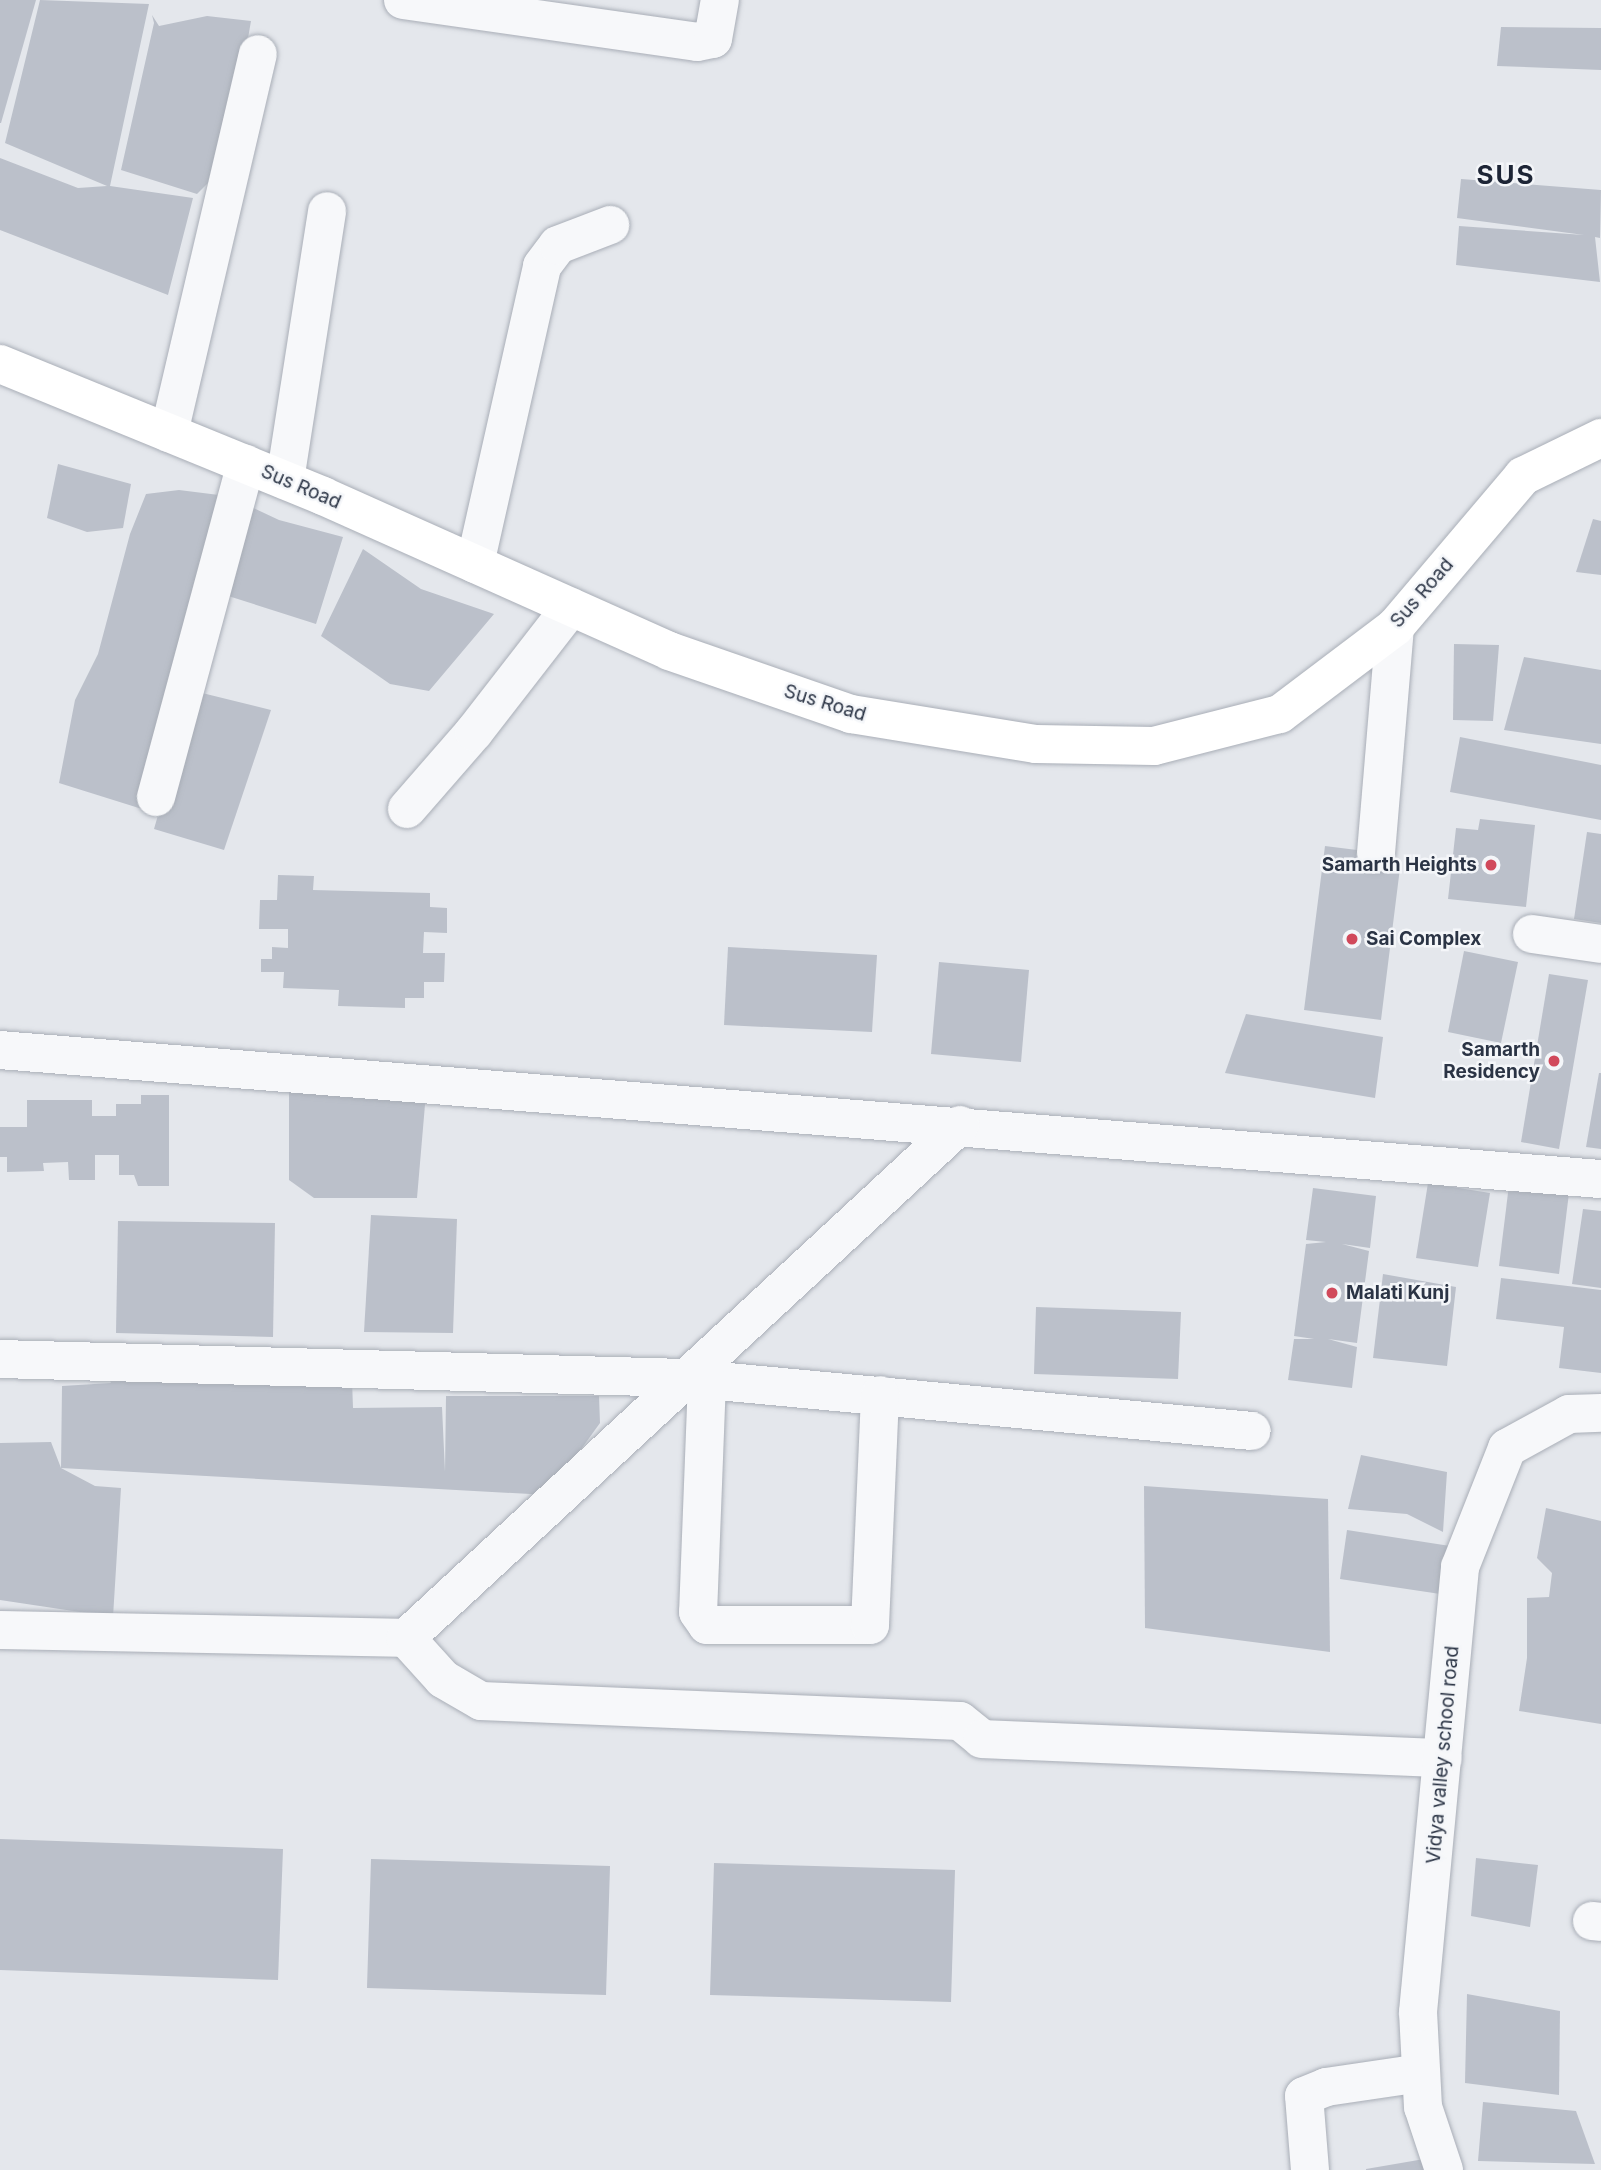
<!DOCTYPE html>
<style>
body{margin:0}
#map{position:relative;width:1601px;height:2170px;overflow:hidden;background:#e4e7ec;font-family:Inter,sans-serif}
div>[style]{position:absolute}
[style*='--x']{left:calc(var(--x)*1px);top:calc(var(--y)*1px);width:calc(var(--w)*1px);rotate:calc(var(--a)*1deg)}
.building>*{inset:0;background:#bbc0ca}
.roads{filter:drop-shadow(0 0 2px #a9aeb7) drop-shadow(0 0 2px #a9aeb7)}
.minor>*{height:38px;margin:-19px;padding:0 19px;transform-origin:19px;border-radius:19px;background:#f7f8fa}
.major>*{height:38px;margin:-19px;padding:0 19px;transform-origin:19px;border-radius:19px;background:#fff}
.dots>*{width:19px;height:19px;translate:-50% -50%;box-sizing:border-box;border:4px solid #f4f6f9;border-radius:50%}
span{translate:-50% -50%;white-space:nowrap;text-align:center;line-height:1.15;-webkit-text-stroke:5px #f4f6f9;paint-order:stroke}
.street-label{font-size:19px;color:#2b3445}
.poi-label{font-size:19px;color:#2b3445;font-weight:700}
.right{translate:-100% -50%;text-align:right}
.left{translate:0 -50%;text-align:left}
.district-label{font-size:26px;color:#1d2536;font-weight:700;letter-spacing:2px}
</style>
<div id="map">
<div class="building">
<div style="clip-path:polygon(0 0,36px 0,1px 123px,0 123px)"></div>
<div style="clip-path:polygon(40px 0,149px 4px,110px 186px,193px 198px,168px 295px,0 230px,0 158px,78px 188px,107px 186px,5px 143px)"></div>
<div style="clip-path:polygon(152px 15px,159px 26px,207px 16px,251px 21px,226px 165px,197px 194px,121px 170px,154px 23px)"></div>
<div style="clip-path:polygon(1501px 27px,1601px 28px,1601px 70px,1497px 66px)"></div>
<div style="clip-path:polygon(1461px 179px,1601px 190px,1600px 238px,1595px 237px,1600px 282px,1456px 265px,1459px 226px,1584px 235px,1457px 218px)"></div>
<div style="clip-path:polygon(58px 464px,131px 484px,123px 528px,87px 532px,47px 518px)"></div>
<div style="clip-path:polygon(179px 490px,227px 496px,142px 809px,59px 783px,75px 700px,98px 654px,130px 534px,146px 494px)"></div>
<div style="clip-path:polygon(245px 504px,279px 520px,343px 537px,316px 624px,222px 594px)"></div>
<div style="clip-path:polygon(1593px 519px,1601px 521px,1601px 575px,1576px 572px)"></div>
<div style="clip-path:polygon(363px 549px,421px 589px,494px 614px,429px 691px,390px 684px,321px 636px)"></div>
<div style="clip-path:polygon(1454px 644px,1499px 645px,1493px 721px,1453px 720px)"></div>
<div style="clip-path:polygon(1524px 657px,1601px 670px,1601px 744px,1504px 730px)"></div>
<div style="clip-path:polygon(194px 691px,271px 710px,224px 850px,154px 829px)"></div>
<div style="clip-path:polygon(1460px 737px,1601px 765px,1601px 820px,1450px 792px)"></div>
<div style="clip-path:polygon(1480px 819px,1535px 825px,1526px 907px,1448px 899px,1456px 828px,1478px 830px)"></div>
<div style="clip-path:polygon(1587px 832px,1601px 834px,1601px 923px,1574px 919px)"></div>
<div style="clip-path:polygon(1325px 846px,1373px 852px,1372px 864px,1400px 868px,1381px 1020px,1304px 1010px)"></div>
<div style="clip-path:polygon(278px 875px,314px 876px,313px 890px,430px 893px,430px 907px,447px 908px,447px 933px,424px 932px,423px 953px,445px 953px,444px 982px,424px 982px,424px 998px,405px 998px,405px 1008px,338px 1006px,339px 990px,283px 988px,284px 972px,261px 972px,261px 959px,272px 959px,272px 947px,288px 948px,288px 929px,259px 929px,260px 900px,277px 900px)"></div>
<div style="clip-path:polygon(728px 947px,877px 955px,872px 1032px,724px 1025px)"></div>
<div style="clip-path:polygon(1464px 951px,1518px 962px,1501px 1043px,1448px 1032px)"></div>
<div style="clip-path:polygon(939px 962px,1029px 970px,1021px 1062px,931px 1054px)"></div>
<div style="clip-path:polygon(1549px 974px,1588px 980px,1559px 1149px,1521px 1142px)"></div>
<div style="clip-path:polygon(1246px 1014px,1383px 1037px,1375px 1098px,1225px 1073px)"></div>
<div style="clip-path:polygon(1599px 1073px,1601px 1073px,1601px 1149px,1586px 1147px)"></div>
<div style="clip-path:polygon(289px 1086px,426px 1093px,417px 1198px,314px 1198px,289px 1180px)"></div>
<div style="clip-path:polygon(141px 1095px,169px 1095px,169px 1186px,138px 1186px,134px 1175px,119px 1175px,119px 1155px,95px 1155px,95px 1180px,69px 1180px,68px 1162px,43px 1163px,44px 1171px,7px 1172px,7px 1157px,0 1157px,0 1127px,27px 1127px,27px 1100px,92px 1100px,92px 1116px,116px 1116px,116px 1104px,141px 1104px)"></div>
<div style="clip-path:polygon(1428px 1183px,1490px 1193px,1478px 1267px,1416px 1258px)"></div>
<div style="clip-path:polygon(1509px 1185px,1569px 1193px,1559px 1274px,1499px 1266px)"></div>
<div style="clip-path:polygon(1313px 1188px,1376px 1196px,1370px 1248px,1342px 1244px,1369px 1251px,1357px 1343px,1328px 1339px,1357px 1347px,1352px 1388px,1288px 1380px,1294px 1339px,1314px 1339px,1294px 1336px,1306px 1244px,1326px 1242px,1306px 1240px)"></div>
<div style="clip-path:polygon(1583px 1209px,1601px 1211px,1601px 1288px,1572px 1284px)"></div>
<div style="clip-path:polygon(371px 1215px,457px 1219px,453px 1333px,364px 1332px)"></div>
<div style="clip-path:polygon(118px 1221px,275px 1223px,273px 1337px,116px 1333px)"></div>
<div style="clip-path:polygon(1383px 1274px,1456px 1287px,1447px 1366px,1373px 1358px)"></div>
<div style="clip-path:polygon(1501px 1278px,1601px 1290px,1601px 1373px,1559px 1368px,1564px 1327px,1496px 1319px)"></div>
<div style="clip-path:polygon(1036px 1307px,1181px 1312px,1178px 1379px,1034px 1374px)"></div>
<div style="clip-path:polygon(106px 1370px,352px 1380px,353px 1408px,442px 1407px,445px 1472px,446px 1396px,599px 1396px,600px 1423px,548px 1495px,61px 1468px,62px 1386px,111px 1383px)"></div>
<div style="clip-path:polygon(51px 1442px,61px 1468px,95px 1486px,121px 1488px,113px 1617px,0 1600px,0 1443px)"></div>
<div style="clip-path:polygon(1361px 1455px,1447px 1472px,1443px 1532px,1407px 1514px,1348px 1509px)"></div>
<div style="clip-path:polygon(1144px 1486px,1328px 1499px,1330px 1652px,1145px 1628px)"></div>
<div style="clip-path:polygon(1546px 1508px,1601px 1521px,1601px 1724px,1519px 1711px,1527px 1658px,1527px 1598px,1549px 1597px,1552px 1573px,1537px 1558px)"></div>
<div style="clip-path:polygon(1347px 1530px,1450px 1546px,1447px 1595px,1340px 1579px)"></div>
<div style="clip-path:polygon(0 1839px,283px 1849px,278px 1980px,0 1970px)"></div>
<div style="clip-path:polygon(1476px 1858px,1538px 1865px,1530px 1927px,1471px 1916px)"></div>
<div style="clip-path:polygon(371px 1859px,610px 1866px,606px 1995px,367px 1988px)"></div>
<div style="clip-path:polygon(714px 1863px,955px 1870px,951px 2002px,710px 1995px)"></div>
<div style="clip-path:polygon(1467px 1994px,1560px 2011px,1559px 2095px,1465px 2083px)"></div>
<div style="clip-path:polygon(1483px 2102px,1576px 2111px,1595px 2164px,1478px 2161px)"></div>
<div style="clip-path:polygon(1430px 2158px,1432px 2170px,1366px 2170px,1366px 2169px)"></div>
</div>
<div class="roads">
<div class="minor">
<div style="--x:403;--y:0;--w:297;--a:8.1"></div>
<div style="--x:697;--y:42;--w:16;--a:-11"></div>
<div style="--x:713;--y:39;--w:40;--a:-80"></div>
<div style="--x:169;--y:433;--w:389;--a:-76.8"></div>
<div style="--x:285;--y:480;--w:272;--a:-81.1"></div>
<div style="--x:475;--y:564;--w:305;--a:-77.3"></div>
<div style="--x:542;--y:266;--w:26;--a:-53"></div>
<div style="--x:558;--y:245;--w:56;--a:-21"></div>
<div style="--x:156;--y:797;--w:345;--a:-74.9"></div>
<div style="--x:407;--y:809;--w:102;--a:-49"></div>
<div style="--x:474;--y:732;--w:158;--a:-52.2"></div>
<div style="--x:1376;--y:853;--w:227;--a:-85.2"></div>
<div style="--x:1532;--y:934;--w:70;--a:8.2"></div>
<div style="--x:0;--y:1050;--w:1606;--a:4.61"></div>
<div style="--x:0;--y:1359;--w:686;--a:1.59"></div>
<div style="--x:686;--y:1378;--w:568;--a:5.35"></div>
<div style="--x:707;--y:1380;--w:232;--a:92.2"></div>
<div style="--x:698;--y:1612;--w:16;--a:55"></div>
<div style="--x:707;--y:1625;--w:163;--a:0"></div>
<div style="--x:870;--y:1625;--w:230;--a:-87.5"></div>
<div style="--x:0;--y:1630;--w:406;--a:1.1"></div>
<div style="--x:406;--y:1638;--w:755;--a:-42.8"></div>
<div style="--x:406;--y:1638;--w:55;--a:47.9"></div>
<div style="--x:443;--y:1679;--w:44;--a:30.1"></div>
<div style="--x:481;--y:1701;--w:479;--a:2.4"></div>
<div style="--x:960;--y:1721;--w:28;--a:39"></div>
<div style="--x:982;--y:1739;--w:461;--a:2.4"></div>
<div style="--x:1592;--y:1921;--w:9;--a:6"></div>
<div style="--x:1310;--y:2170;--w:74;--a:-94.6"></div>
<div style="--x:1304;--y:2096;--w:24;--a:-22"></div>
<div style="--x:1326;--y:2087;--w:96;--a:-8.4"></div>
<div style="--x:1444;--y:2170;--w:66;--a:-108.4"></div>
<div style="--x:1423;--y:2107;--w:95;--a:-93"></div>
<div style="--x:1418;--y:2012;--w:447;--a:-84.6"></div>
<div style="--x:1460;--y:1567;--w:128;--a:-68.4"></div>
<div style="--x:1507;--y:1448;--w:71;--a:-28.7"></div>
<div style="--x:1569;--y:1414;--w:32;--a:-2"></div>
</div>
<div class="major">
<div style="--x:0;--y:364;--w:349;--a:22.2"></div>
<div style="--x:323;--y:496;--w:379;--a:24.1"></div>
<div style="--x:669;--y:651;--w:193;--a:19.1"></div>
<div style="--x:851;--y:714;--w:187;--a:9.2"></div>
<div style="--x:1036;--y:744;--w:118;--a:1"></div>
<div style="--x:1154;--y:746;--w:130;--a:-14.3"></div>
<div style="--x:1280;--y:714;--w:144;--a:-37.1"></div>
<div style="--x:1395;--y:627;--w:198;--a:-49.7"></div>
<div style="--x:1523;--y:476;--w:87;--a:-26"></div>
</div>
</div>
<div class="dots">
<div style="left:1491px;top:865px;background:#d1495b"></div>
<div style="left:1352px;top:939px;background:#d1495b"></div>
<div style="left:1554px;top:1061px;background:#d1495b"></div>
<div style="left:1332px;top:1293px;background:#d1495b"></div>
</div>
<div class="street-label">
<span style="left:301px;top:487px;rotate:23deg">Sus Road</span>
<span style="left:1422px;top:593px;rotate:-49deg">Sus Road</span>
<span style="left:825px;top:703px;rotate:17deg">Sus Road</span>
<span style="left:1443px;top:1755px;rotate:-85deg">Vidya valley school road</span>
</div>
<div class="poi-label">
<span class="right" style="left:1477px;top:865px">Samarth Heights</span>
<span class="left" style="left:1366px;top:939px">Sai Complex</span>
<span class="right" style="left:1540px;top:1061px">Samarth<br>Residency</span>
<span class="left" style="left:1346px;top:1293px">Malati Kunj</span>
</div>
<div class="district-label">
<span style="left:1506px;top:175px">SUS</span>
</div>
</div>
